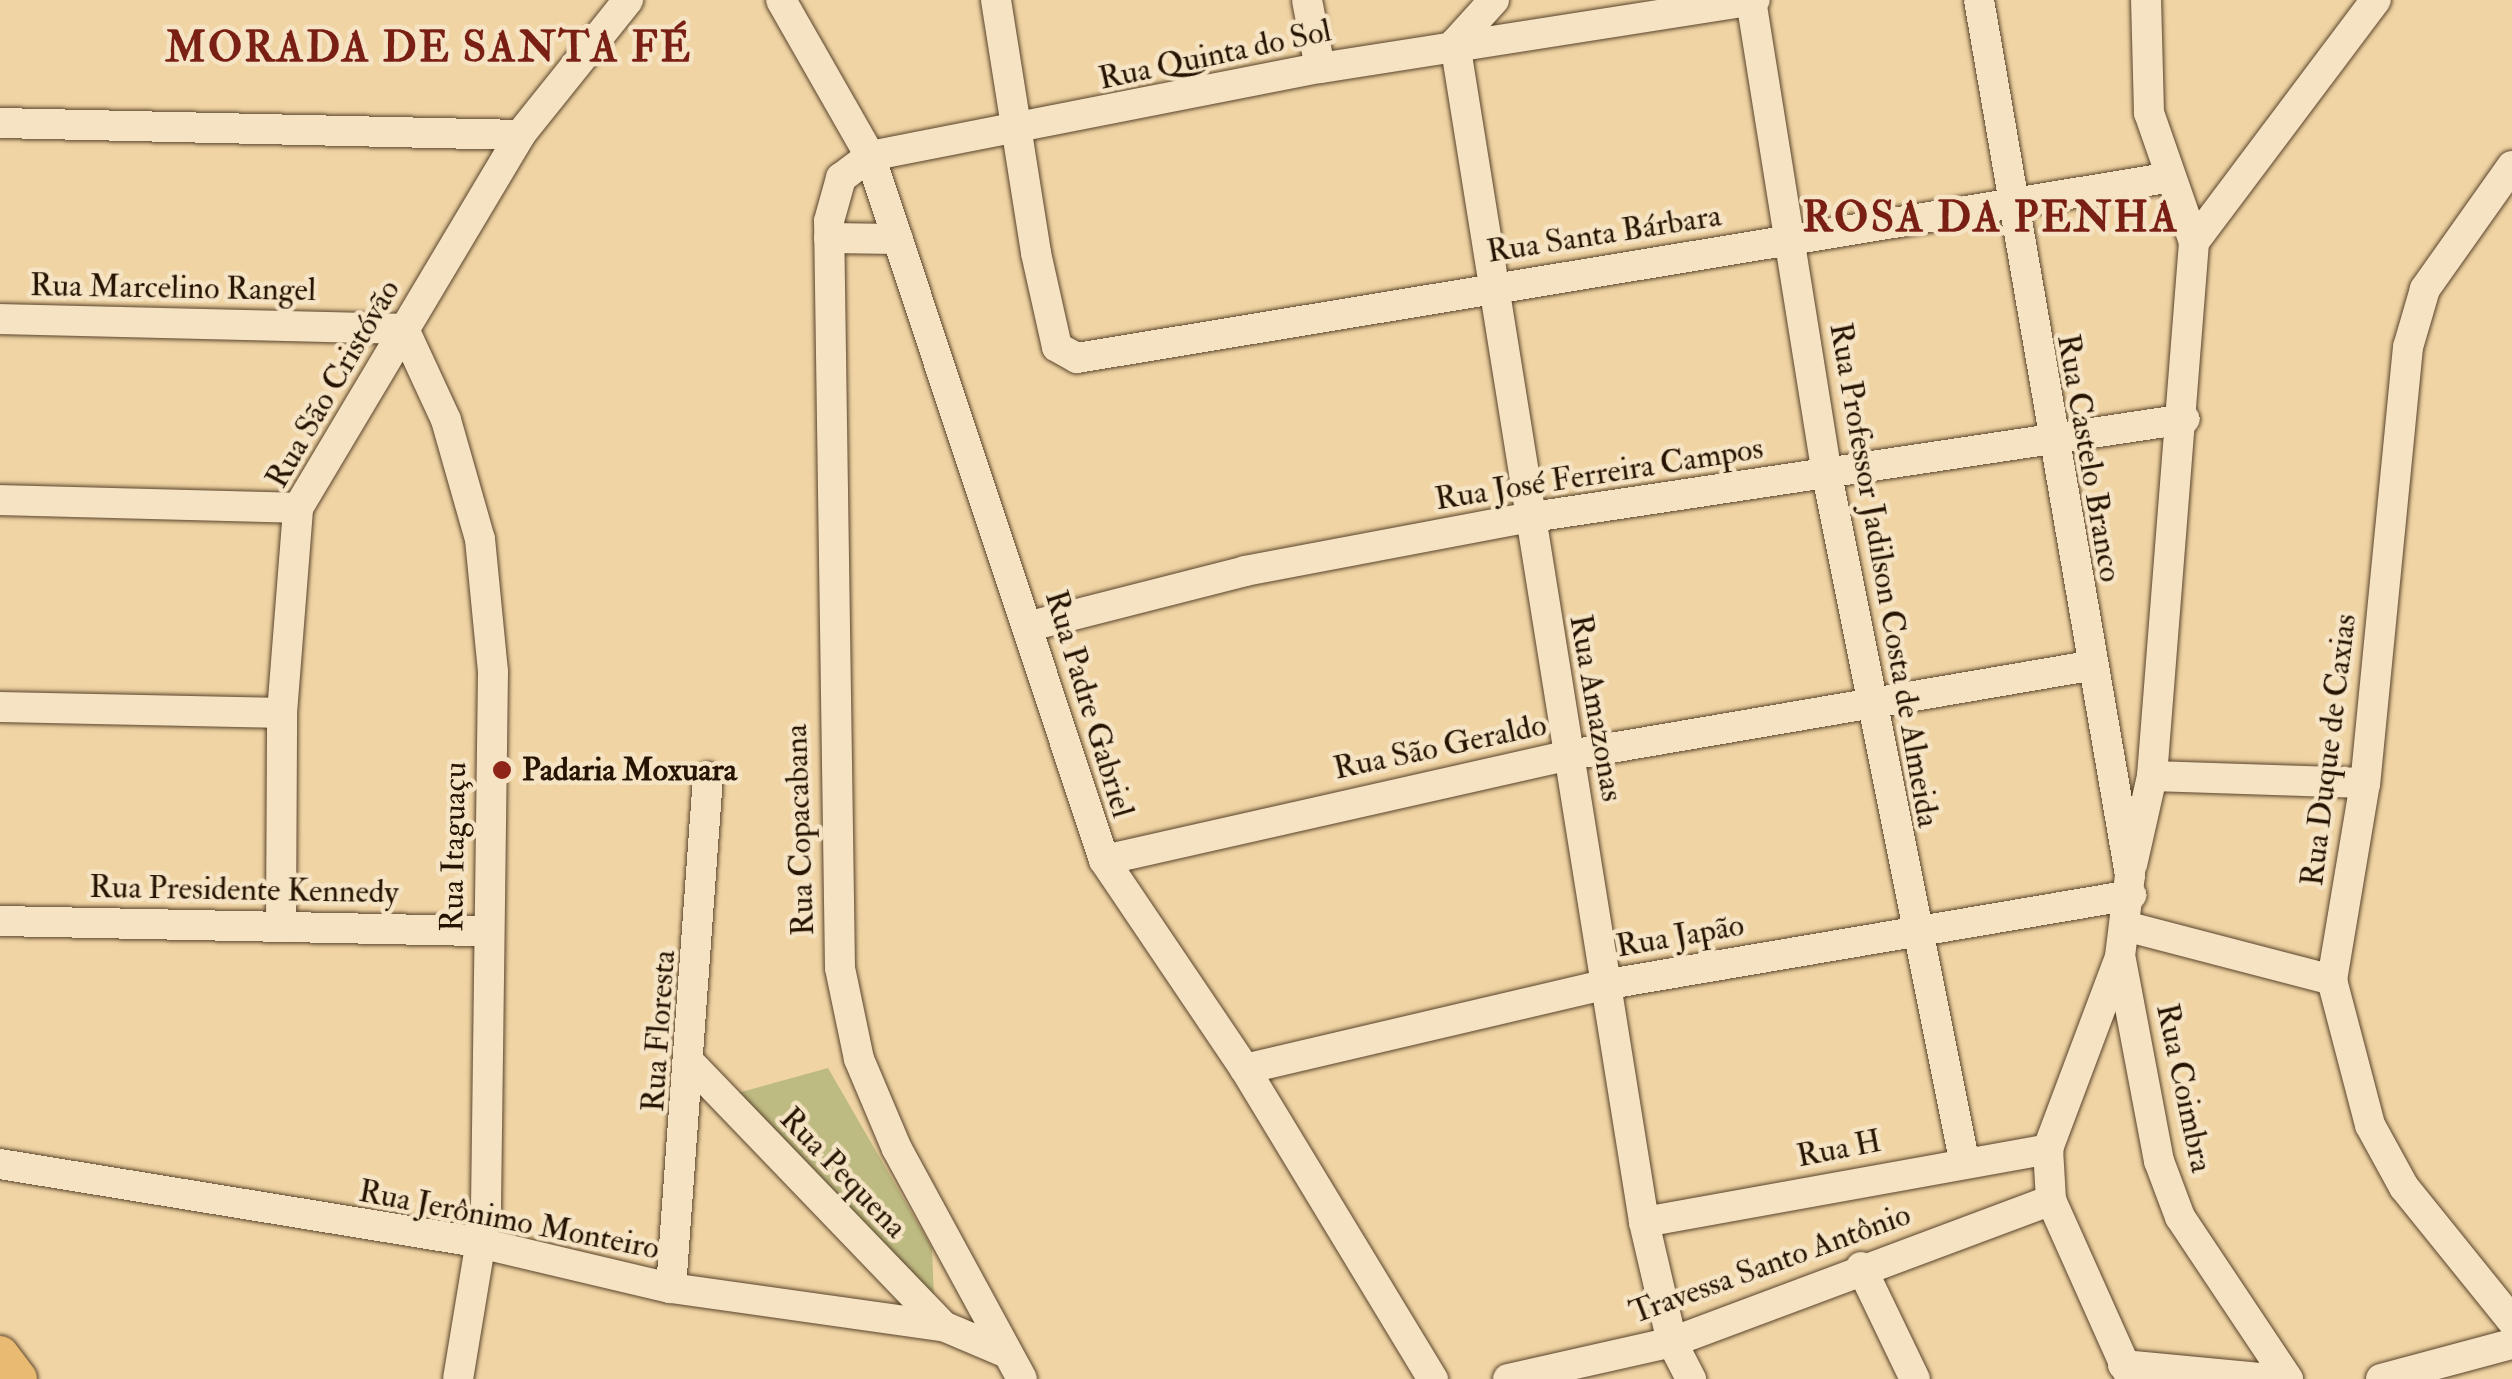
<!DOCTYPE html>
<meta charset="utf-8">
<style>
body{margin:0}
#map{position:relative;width:2512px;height:1379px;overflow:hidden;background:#f0d4a4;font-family:"IM FELL Double Pica",serif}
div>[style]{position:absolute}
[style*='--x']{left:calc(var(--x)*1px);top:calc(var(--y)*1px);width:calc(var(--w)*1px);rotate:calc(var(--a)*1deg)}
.green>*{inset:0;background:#bebb82}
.roads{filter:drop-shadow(0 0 2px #59432a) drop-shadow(0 0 2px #59432a)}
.minor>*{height:30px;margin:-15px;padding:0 15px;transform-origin:15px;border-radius:15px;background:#f5e3c4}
.major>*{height:38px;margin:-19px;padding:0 19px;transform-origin:19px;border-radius:19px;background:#e8ba72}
.dots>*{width:28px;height:28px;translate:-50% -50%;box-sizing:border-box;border:5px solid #f5e3c4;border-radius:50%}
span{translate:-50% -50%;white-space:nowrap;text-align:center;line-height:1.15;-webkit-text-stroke:9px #f5e3c4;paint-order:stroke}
.street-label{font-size:32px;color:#271301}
.poi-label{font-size:32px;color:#271301;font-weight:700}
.left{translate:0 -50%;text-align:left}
.district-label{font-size:42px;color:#7a1f14;font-weight:700;letter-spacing:2.5px}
</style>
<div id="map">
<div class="green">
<div style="clip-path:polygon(828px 1068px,932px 1248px,934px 1299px,734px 1094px)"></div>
</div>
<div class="roads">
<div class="minor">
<div style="--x:781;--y:0;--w:180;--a:60.3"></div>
<div style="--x:870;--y:156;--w:742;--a:71.61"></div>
<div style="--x:1104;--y:860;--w:252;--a:56"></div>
<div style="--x:1245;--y:1069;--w:363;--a:58.8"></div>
<div style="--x:996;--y:0;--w:256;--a:81"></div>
<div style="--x:1036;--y:253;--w:96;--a:77.4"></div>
<div style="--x:1057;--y:347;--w:23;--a:29"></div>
<div style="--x:1077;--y:358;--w:1103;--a:-9.39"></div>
<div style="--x:1307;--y:0;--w:69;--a:79.2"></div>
<div style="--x:1494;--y:0;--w:58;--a:132.2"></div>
<div style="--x:1455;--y:43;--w:1194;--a:80.89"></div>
<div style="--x:1644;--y:1222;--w:123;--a:76.9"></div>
<div style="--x:1672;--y:1342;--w:42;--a:62.8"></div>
<div style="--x:1751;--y:0;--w:481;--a:80.9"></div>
<div style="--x:1827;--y:475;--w:699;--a:78.69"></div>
<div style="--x:1979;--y:0;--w:888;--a:80.21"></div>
<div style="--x:2130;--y:875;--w:83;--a:97"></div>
<div style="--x:2120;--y:957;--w:205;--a:110.6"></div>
<div style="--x:2048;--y:1149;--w:51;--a:86.6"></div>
<div style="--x:2051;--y:1200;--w:196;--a:65.9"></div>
<div style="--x:0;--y:123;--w:520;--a:1.32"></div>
<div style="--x:2512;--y:166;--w:151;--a:125.3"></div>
<div style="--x:2425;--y:289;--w:60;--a:106.3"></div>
<div style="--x:2408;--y:347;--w:438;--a:95.6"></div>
<div style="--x:2365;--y:783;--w:200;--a:99.5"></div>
<div style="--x:2332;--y:980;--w:150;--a:75.3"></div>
<div style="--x:2370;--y:1125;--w:71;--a:61.3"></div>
<div style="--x:2404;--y:1187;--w:172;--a:51.1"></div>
<div style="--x:829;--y:238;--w:69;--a:0.8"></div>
<div style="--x:2194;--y:242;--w:303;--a:-53.1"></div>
<div style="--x:0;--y:319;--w:404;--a:1.4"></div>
<div style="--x:404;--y:329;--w:100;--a:65.2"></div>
<div style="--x:446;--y:420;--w:124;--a:74.1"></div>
<div style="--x:480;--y:539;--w:134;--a:84.4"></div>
<div style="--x:493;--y:672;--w:538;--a:90.75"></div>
<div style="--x:486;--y:1210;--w:171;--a:99.4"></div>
<div style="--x:0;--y:500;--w:298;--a:1.5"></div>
<div style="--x:1030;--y:626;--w:222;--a:-14.3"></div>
<div style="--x:1245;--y:571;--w:286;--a:-10.7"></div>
<div style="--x:1526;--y:518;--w:666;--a:-8.54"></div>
<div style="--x:0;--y:707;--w:282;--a:1.2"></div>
<div style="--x:2152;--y:776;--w:213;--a:1.9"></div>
<div style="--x:1104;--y:860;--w:478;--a:-12.7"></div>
<div style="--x:1570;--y:755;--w:527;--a:-9.73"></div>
<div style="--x:2132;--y:865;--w:91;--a:-77.3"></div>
<div style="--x:2152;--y:776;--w:536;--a:-85.5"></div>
<div style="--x:2194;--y:242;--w:137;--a:-109.2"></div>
<div style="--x:2149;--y:113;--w:113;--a:-91.5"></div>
<div style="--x:0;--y:921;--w:487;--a:1.2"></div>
<div style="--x:281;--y:926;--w:213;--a:-89.7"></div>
<div style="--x:282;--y:713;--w:206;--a:-85.5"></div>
<div style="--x:298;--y:508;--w:434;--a:-59.2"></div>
<div style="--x:520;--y:135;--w:173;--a:-51.3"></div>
<div style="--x:2129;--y:927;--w:210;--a:14.6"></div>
<div style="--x:2121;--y:960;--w:205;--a:79.3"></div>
<div style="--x:2159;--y:1161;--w:60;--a:69.4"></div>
<div style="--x:2180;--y:1217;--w:195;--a:56.3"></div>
<div style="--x:694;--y:1067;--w:359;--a:46.1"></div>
<div style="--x:1245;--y:1069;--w:368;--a:-13.2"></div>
<div style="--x:1603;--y:985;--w:536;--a:-9.67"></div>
<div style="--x:0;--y:1164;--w:486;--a:9.3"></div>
<div style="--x:480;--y:1243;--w:196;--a:13.3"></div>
<div style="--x:671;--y:1288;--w:275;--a:8"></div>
<div style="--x:943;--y:1326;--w:64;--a:23"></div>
<div style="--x:1644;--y:1222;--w:411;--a:-10.2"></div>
<div style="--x:1861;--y:1267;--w:124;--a:64.3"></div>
<div style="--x:671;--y:1288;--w:512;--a:-85.86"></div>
<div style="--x:2123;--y:1365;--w:148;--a:5.4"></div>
<div style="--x:1022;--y:1379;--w:262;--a:-118.5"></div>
<div style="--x:897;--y:1149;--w:98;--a:-112.9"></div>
<div style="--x:859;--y:1059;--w:93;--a:-101.8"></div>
<div style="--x:840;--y:968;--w:747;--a:-90.84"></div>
<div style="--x:829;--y:221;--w:45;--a:-74.4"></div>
<div style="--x:841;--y:178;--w:36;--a:-37"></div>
<div style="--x:870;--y:156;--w:459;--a:-11.1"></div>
<div style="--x:1320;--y:68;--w:440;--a:-8.9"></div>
<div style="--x:1508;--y:1379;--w:168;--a:-12.7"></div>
<div style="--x:1672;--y:1342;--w:405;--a:-20.5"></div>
<div style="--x:2381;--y:1379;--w:136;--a:-15"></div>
</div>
<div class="major">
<div style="--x:0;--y:1355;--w:30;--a:53"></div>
</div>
</div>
<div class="dots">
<div style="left:502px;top:770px;background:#8f2418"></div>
</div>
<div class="street-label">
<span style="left:1215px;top:55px;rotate:-12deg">Rua Quinta do Sol</span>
<span style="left:1604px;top:234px;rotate:-9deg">Rua Santa Bárbara</span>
<span style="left:173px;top:288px;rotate:1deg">Rua Marcelino Rangel</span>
<span style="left:333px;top:384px;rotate:-60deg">Rua São Cristóvão</span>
<span style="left:2089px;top:458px;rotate:80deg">Rua Castelo Branco</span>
<span style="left:1599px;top:474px;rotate:-9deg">Rua José Ferreira Campos</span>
<span style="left:1884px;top:575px;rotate:80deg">Rua Professor Jadilson Costa de Almeida</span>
<span style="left:1089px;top:704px;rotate:73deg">Rua Padre Gabriel</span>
<span style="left:1596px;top:708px;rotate:80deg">Rua Amazonas</span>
<span style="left:1440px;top:747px;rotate:-12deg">Rua São Geraldo</span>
<span style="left:2329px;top:750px;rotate:-83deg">Rua Duque de Caxias</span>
<span style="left:800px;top:830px;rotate:-92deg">Rua Copacabana</span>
<span style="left:454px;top:847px;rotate:-89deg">Rua Itaguaçu</span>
<span style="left:244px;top:890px;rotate:1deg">Rua Presidente Kennedy</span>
<span style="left:1680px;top:936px;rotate:-10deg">Rua Japão</span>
<span style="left:659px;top:1031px;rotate:-86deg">Rua Floresta</span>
<span style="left:2184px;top:1088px;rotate:78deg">Rua Coimbra</span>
<span style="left:1839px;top:1149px;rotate:-11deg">Rua H</span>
<span style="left:843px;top:1173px;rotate:46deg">Rua Pequena</span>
<span style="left:509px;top:1220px;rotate:11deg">Rua Jerônimo Monteiro</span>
<span style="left:1770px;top:1264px;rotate:-20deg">Travessa Santo Antônio</span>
</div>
<div class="poi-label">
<span class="left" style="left:522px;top:770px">Padaria Moxuara</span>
</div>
<div class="district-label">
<span style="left:429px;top:48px">MORADA DE SANTA FÉ</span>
<span style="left:1991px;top:218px">ROSA DA PENHA</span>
</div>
</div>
